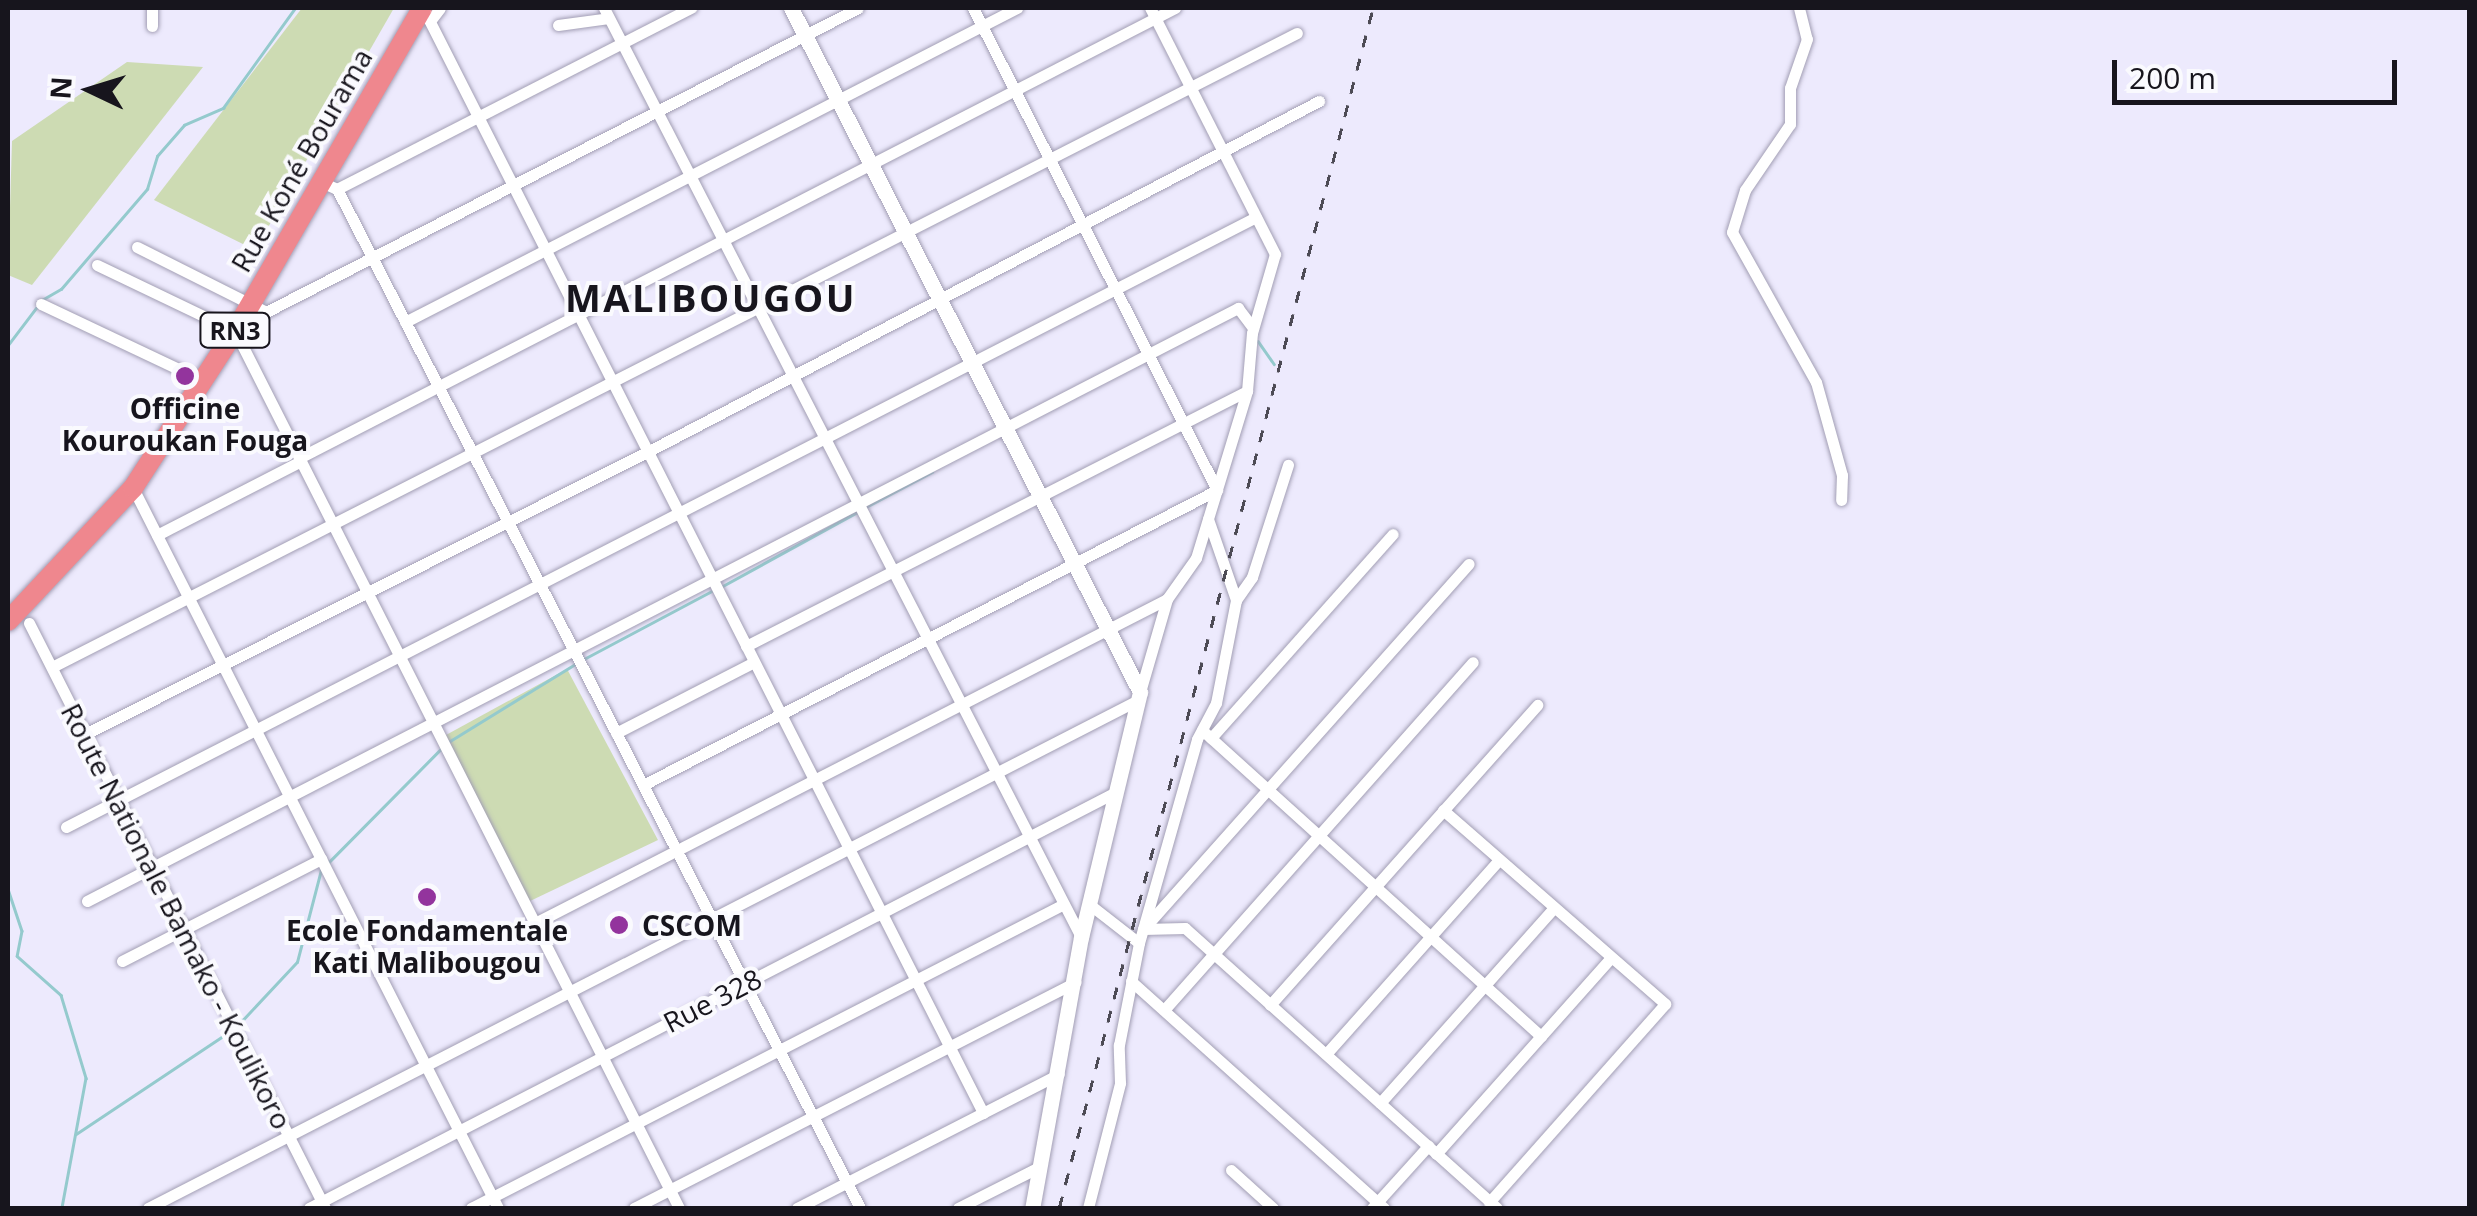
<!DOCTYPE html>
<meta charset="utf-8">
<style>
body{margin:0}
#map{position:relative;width:2477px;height:1216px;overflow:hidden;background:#edeafd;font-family:"Open Sans",sans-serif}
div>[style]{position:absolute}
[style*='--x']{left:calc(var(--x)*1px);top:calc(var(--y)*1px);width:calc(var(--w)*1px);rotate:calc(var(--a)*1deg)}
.green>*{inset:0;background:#cddbb3}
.stream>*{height:2.5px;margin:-1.25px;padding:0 1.25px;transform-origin:1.25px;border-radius:1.25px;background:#94cacd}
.roads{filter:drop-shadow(0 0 2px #a29eb4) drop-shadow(0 0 2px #a29eb4)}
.street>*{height:11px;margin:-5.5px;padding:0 5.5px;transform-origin:5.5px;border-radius:5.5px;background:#fff}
.secondary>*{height:15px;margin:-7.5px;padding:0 7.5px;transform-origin:7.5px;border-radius:7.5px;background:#fff}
.highway>*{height:20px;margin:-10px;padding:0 10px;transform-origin:10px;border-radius:10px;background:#ef878e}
.rail>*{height:2.5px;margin-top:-1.25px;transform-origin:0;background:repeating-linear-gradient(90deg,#4d4b55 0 12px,transparent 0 24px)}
.dots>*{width:28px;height:28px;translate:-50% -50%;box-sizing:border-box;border:5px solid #fafafe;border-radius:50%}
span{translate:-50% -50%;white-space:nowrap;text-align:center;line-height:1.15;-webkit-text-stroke:8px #fafafe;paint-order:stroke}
.shield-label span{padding:2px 8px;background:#fafafe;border:2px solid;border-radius:8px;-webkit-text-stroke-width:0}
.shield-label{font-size:25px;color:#17151d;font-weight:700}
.street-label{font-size:28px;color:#17151d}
.poi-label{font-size:28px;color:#17151d;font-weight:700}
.left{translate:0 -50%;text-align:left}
.district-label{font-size:38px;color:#17151d;font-weight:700;letter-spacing:2.5px}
.frame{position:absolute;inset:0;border:10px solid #17151d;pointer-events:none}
.north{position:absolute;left:40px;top:40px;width:100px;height:100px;-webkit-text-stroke:8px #fafafe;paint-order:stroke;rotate:274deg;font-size:28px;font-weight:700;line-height:40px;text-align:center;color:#17151d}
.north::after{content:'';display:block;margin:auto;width:35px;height:45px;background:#17151d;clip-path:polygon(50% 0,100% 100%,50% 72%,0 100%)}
.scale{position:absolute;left:2112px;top:60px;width:285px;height:45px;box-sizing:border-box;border:5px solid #17151d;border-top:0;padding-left:12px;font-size:30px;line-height:35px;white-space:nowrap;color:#17151d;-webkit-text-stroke:8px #fafafe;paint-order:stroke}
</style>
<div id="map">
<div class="green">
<div style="clip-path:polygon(302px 8px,394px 8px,255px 250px,154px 200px)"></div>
<div style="clip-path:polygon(127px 62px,203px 67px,32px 285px,8px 275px,12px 141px)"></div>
<div style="clip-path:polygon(567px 669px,658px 840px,528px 902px,446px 735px)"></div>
</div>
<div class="stream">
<div style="--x:40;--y:301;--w:24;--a:-30"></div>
<div style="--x:61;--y:289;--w:132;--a:-49.3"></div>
<div style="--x:147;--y:189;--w:34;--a:-73"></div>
<div style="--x:157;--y:156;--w:41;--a:-48.9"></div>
<div style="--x:184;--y:125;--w:43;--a:-23.6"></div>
<div style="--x:223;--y:108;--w:123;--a:-54.2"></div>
<div style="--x:1258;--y:341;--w:28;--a:55"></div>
<div style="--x:8;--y:345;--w:46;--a:-52.9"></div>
<div style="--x:864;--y:508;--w:77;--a:-27.9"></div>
<div style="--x:719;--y:588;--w:158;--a:-28.8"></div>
<div style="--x:582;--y:660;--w:147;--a:-28"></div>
<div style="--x:450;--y:741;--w:147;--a:-31.6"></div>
<div style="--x:327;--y:864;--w:162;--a:-45.3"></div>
<div style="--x:8;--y:889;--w:44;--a:71.6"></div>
<div style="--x:22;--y:931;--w:25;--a:101"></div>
<div style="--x:17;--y:956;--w:59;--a:41.6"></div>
<div style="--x:61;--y:995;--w:87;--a:73.2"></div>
<div style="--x:86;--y:1078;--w:132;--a:100.5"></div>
<div style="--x:238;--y:1025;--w:86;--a:-46.9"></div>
<div style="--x:297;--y:962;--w:95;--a:-75.4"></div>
<div style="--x:76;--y:1134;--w:187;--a:-33.7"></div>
</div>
<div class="roads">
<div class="street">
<div style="--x:152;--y:8;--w:18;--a:90"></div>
<div style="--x:423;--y:8;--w:1239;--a:63.12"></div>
<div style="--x:604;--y:8;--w:1044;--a:62.82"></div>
<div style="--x:1799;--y:8;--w:32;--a:76"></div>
<div style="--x:1807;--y:39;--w:52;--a:109.1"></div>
<div style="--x:1790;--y:88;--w:36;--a:90"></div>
<div style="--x:1790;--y:124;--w:80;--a:124.3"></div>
<div style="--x:1745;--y:190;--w:44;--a:107.2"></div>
<div style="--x:1732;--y:232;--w:172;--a:60.8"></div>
<div style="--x:1816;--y:382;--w:97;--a:74.4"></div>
<div style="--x:1842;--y:475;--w:25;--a:92"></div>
<div style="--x:430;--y:21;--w:16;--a:-52"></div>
<div style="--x:558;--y:25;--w:51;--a:-7.8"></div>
<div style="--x:319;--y:181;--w:20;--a:24"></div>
<div style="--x:337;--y:189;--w:1145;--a:62.83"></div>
<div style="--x:337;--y:189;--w:398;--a:-27.1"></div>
<div style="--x:137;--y:247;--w:144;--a:26.7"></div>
<div style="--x:266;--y:312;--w:665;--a:-27.18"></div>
<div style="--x:97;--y:265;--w:153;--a:25.6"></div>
<div style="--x:235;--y:331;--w:983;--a:63.15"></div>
<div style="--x:41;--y:304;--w:180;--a:25.3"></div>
<div style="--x:405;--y:322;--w:688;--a:-27.16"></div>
<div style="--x:299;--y:458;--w:985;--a:-27.19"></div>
<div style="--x:133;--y:488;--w:807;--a:63.12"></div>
<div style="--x:1208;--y:519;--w:86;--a:70.9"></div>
<div style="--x:157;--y:535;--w:162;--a:-27.2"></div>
<div style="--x:29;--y:623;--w:656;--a:63.16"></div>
<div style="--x:746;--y:646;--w:562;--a:-26.98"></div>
<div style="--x:52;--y:667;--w:1397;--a:-26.99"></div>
<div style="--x:1140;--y:692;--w:97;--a:-73.8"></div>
<div style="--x:1167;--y:599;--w:50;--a:-54.7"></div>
<div style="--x:1196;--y:558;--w:175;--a:-73"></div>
<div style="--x:1247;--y:391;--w:58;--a:-85.1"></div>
<div style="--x:1252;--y:333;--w:82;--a:-73.8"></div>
<div style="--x:1275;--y:254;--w:276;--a:-116.9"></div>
<div style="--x:1202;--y:730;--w:457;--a:42.1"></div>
<div style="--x:616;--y:733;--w:155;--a:-27.2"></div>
<div style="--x:85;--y:734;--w:631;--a:-26.65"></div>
<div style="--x:649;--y:451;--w:756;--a:-27.58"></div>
<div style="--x:1211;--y:738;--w:273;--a:-48.3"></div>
<div style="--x:643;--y:785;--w:645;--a:-27.2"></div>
<div style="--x:1217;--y:490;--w:540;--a:-116.85"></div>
<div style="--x:1443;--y:810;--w:295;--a:41.1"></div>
<div style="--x:1665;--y:1004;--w:265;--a:131.6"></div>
<div style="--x:66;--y:827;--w:1337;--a:-27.14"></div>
<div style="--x:87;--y:901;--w:1295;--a:-27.26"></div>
<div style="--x:1238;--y:308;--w:25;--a:53"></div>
<div style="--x:1089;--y:904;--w:63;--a:38"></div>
<div style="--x:535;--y:923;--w:710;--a:-27.14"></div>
<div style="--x:1146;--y:926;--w:485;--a:-48.3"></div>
<div style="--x:1143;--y:929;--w:42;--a:-1.4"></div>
<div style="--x:1185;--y:928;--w:419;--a:41.9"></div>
<div style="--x:122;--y:961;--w:224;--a:-27.1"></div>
<div style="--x:1131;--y:981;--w:340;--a:41.9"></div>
<div style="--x:1270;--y:1005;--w:402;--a:-48.3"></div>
<div style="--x:1164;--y:1010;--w:465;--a:-48.4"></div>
<div style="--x:1326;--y:1054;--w:260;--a:-48.3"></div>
<div style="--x:1380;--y:1103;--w:260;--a:-48.3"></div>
<div style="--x:1436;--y:1154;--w:260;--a:-48.3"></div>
<div style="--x:1231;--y:1170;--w:57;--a:42.1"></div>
<div style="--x:148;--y:1208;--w:1113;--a:-27.16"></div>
<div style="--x:309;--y:1208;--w:908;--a:-27.27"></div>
<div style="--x:471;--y:1208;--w:666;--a:-27.14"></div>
<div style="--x:634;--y:1208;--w:496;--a:-27.1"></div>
<div style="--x:797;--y:1208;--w:294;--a:-27.1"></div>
<div style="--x:958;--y:1208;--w:91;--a:-26.8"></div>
<div style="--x:1088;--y:1208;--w:129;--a:-75.6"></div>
<div style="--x:1120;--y:1083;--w:38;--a:-92"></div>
<div style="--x:1119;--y:1045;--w:104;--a:-78.9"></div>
<div style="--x:1139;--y:943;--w:212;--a:-74.1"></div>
<div style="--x:1197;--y:739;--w:41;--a:-62.2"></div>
<div style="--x:1216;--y:703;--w:105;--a:-79"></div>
<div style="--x:1236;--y:600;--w:28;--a:-55"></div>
<div style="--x:1252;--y:577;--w:118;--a:-72.2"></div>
<div style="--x:1372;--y:1208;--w:84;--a:-47.9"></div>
</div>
<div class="secondary">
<div style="--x:791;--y:8;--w:768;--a:62.97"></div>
<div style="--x:1140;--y:692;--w:252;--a:103.5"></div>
<div style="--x:1081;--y:937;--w:275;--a:100.2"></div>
</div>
<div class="highway">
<div style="--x:8;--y:621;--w:183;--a:-46.8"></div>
<div style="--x:133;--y:488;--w:187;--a:-57"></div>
<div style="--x:235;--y:331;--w:373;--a:-59.9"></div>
</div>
</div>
<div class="rail">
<div style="--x:1059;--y:1208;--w:1240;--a:-75.34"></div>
</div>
<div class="dots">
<div style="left:185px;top:376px;background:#93349d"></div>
<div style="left:427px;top:897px;background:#93349d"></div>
<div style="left:619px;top:925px;background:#93349d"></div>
</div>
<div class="shield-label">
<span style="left:235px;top:330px">RN3</span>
</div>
<div class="street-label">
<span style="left:301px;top:160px;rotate:-60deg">Rue Koné Bourama</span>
<span style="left:177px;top:916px;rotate:63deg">Route Nationale Bamako - Koulikoro</span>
<span style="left:712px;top:1000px;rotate:-27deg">Rue 328</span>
</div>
<div class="poi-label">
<span style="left:185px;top:424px">Officine<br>Kouroukan Fouga</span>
<span class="left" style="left:642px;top:925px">CSCOM</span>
<span style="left:427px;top:946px">Ecole Fondamentale<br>Kati Malibougou</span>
</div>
<div class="district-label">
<span style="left:711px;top:298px">MALIBOUGOU</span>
</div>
<div class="frame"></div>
<div class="north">N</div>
<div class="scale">200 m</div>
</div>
